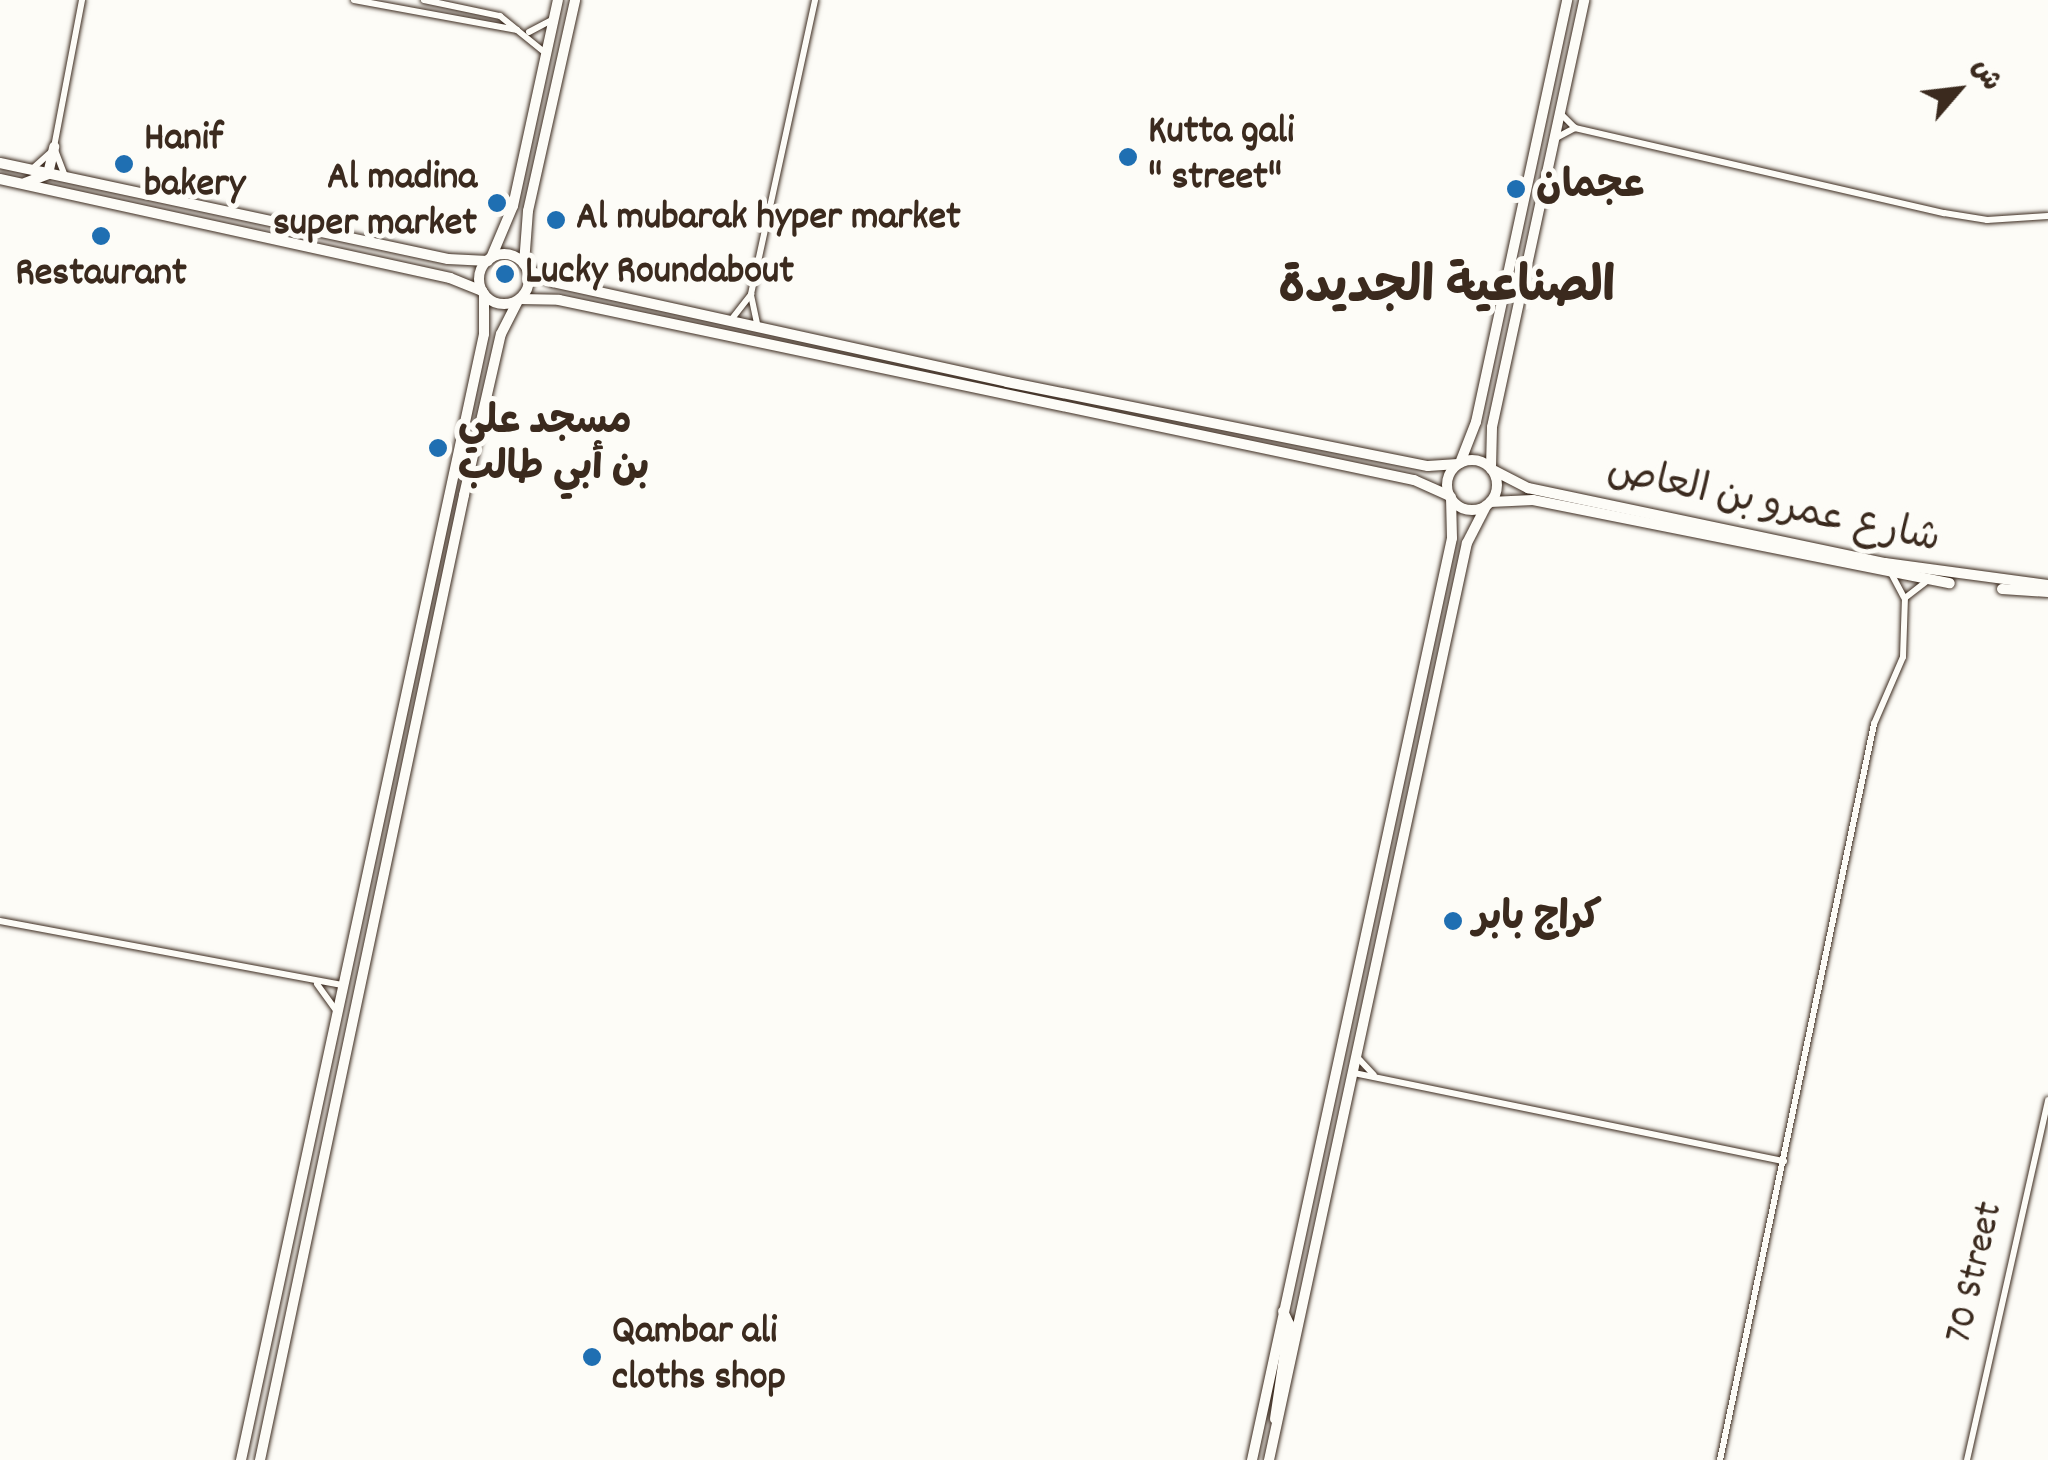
<!DOCTYPE html>
<meta charset="utf-8">
<style>
body{margin:0}
#map{position:relative;width:2048px;height:1460px;overflow:hidden;background:#fdfcf7;font-family:Dekko,"Playpen Sans Arabic",sans-serif}
div>[style]{position:absolute}
[style*='--x']{left:calc(var(--x)*1px);top:calc(var(--y)*1px);width:calc(var(--w)*1px);rotate:calc(var(--a)*1deg)}
.roads{filter:drop-shadow(0 0 2px #3b2a1e) drop-shadow(0 0 2px #3b2a1e)}
.street>*{height:6px;margin:-3px;padding:0 3px;transform-origin:3px;border-radius:3px;background:#fdfcf7}
.secondary>*{height:10px;margin:-5px;padding:0 5px;transform-origin:5px;border-radius:5px;background:#fdfcf7}
.secondary>.ring{margin:-5px;padding:0;box-sizing:content-box;background:none;border:10px solid #fdfcf7;border-radius:50%}
.dots>*{width:28px;height:28px;translate:-50% -50%;box-sizing:border-box;border:5px solid #fdfcf7;border-radius:50%}
span{translate:-50% -50%;white-space:nowrap;text-align:center;line-height:1.15;-webkit-text-stroke:10px #fdfcf7;paint-order:stroke}
.poi-label{font-size:40px;color:#3b2a1e;font-weight:700}
.left{translate:0 -50%;text-align:left}
.right{translate:-100% -50%;text-align:right}
.street-label{font-size:40px;color:#3b2a1e}
.district-label{font-size:50px;color:#3b2a1e;font-weight:700}
.north{position:absolute;left:1908px;top:40px;width:100px;height:100px;-webkit-text-stroke:8px #fdfcf7;paint-order:stroke;rotate:62deg;font-size:28px;font-weight:700;line-height:40px;text-align:center;color:#3b2a1e}
.north::after{content:'';display:block;margin:auto;width:35px;height:45px;background:#3b2a1e;clip-path:polygon(50% 0,100% 100%,50% 72%,0 100%)}
</style>
<div id="map">
<div class="roads">
<div class="street">
<div style="--x:354;--y:0;--w:166;--a:10.4"></div>
<div style="--x:517;--y:30;--w:35;--a:39"></div>
<div style="--x:424;--y:0;--w:78;--a:11.9"></div>
<div style="--x:500;--y:16;--w:21;--a:39"></div>
<div style="--x:529;--y:32;--w:26;--a:-28"></div>
<div style="--x:1561;--y:114;--w:20;--a:45"></div>
<div style="--x:1575;--y:128;--w:379;--a:13"></div>
<div style="--x:1944;--y:213;--w:44;--a:9.2"></div>
<div style="--x:1987;--y:220;--w:61;--a:-3.8"></div>
<div style="--x:1554;--y:139;--w:24;--a:-28"></div>
<div style="--x:31;--y:170;--w:27;--a:-42"></div>
<div style="--x:65;--y:176;--w:31;--a:-111"></div>
<div style="--x:54;--y:147;--w:150;--a:-79.2"></div>
<div style="--x:751;--y:295;--w:33;--a:78"></div>
<div style="--x:731;--y:320;--w:33;--a:-52"></div>
<div style="--x:751;--y:294;--w:301;--a:-77.7"></div>
<div style="--x:1891;--y:573;--w:27;--a:62"></div>
<div style="--x:0;--y:921;--w:348;--a:10.6"></div>
<div style="--x:317;--y:984;--w:32;--a:54"></div>
<div style="--x:1358;--y:1058;--w:23;--a:47"></div>
<div style="--x:1354;--y:1073;--w:439;--a:11.6"></div>
<div style="--x:1720;--y:1460;--w:752;--a:-78.18"></div>
<div style="--x:1874;--y:724;--w:73;--a:-66.6"></div>
<div style="--x:1903;--y:657;--w:59;--a:-88.1"></div>
<div style="--x:1905;--y:598;--w:28;--a:-38"></div>
<div style="--x:1967;--y:1460;--w:369;--a:-77.3"></div>
</div>
<div class="secondary">
<div style="--x:0;--y:163;--w:458;--a:12.1"></div>
<div style="--x:448;--y:259;--w:40;--a:2.9"></div>
<div style="--x:0;--y:179;--w:461;--a:12.4"></div>
<div style="--x:450;--y:278;--w:35;--a:22"></div>
<div style="--x:25;--y:183;--w:25;--a:-21"></div>
<div style="--x:48;--y:174;--w:28;--a:-77"></div>
<div class="ring" style="left:479px;top:254px;width:40px;height:40px"></div>
<div style="--x:491;--y:258;--w:56;--a:-67.1"></div>
<div style="--x:513;--y:206;--w:211;--a:-77.7"></div>
<div style="--x:524;--y:264;--w:53;--a:-85.7"></div>
<div style="--x:528;--y:211;--w:216;--a:-77.4"></div>
<div style="--x:527;--y:269;--w:29;--a:27"></div>
<div style="--x:553;--y:282;--w:465;--a:12.4"></div>
<div style="--x:1007;--y:382;--w:429;--a:11.3"></div>
<div style="--x:1428;--y:466;--w:30;--a:-4"></div>
<div style="--x:520;--y:299;--w:39;--a:1"></div>
<div style="--x:559;--y:300;--w:874;--a:11.89"></div>
<div style="--x:1414;--y:480;--w:39;--a:24"></div>
<div class="ring" style="left:1447px;top:460px;width:40px;height:40px"></div>
<div style="--x:1460;--y:463;--w:44;--a:-68.7"></div>
<div style="--x:1476;--y:422;--w:432;--a:-77.8"></div>
<div style="--x:1491;--y:468;--w:41;--a:-88.6"></div>
<div style="--x:1492;--y:427;--w:437;--a:-77.8"></div>
<div style="--x:1491;--y:469;--w:42;--a:27.2"></div>
<div style="--x:1528;--y:488;--w:365;--a:11.9"></div>
<div style="--x:1885;--y:563;--w:164;--a:7.7"></div>
<div style="--x:1490;--y:502;--w:43;--a:-2.7"></div>
<div style="--x:1533;--y:500;--w:425;--a:11.3"></div>
<div style="--x:2002;--y:589;--w:46;--a:3.7"></div>
<div style="--x:1275;--y:1419;--w:96;--a:-81.6"></div>
<div style="--x:1289;--y:1324;--w:14;--a:-115"></div>
<div style="--x:241;--y:1460;--w:1152;--a:-77.82"></div>
<div style="--x:484;--y:334;--w:40;--a:-90"></div>
<div style="--x:260;--y:1460;--w:986;--a:-78.06"></div>
<div style="--x:464;--y:495;--w:165;--a:-77.1"></div>
<div style="--x:501;--y:334;--w:37;--a:-63"></div>
<div style="--x:1252;--y:1460;--w:943;--a:-77.76"></div>
<div style="--x:1452;--y:538;--w:41;--a:-91.4"></div>
<div style="--x:1269;--y:1460;--w:938;--a:-77.82"></div>
<div style="--x:1467;--y:543;--w:42;--a:-62.8"></div>
</div>
</div>
<div class="dots">
<div style="left:1128px;top:157px;background:#1f6fb2"></div>
<div style="left:124px;top:164px;background:#1f6fb2"></div>
<div style="left:1516px;top:189px;background:#1f6fb2"></div>
<div style="left:497px;top:203px;background:#1f6fb2"></div>
<div style="left:556px;top:220px;background:#1f6fb2"></div>
<div style="left:101px;top:236px;background:#1f6fb2"></div>
<div style="left:505px;top:274px;background:#1f6fb2"></div>
<div style="left:438px;top:448px;background:#1f6fb2"></div>
<div style="left:1453px;top:921px;background:#1f6fb2"></div>
<div style="left:592px;top:1357px;background:#1f6fb2"></div>
</div>
<div class="poi-label">
<span class="left" style="left:1148px;top:157px">Kutta gali<br>" street"</span>
<span class="left" style="left:144px;top:164px">Hanif<br>bakery</span>
<span class="right" style="left:477px;top:203px">Al madina<br>super market</span>
<span class="left" style="left:1536px;top:189px">عجمان</span>
<span class="left" style="left:576px;top:220px">Al mubarak hyper market</span>
<span class="left" style="left:525px;top:274px">Lucky Roundabout</span>
<span style="left:101px;top:276px">Restaurant</span>
<span class="left" style="left:458px;top:448px">مسجد علي<br>بن أبي طالب</span>
<span class="left" style="left:1473px;top:921px">كراج بابر</span>
<span class="left" style="left:612px;top:1357px">Qambar ali<br>cloths shop</span>
</div>
<div class="street-label">
<span style="left:1773px;top:508px;rotate:12deg">شارع عمرو بن العاص</span>
<span style="left:1977px;top:1273px;rotate:-77deg">70 Street</span>
</div>
<div class="district-label">
<span style="left:1447px;top:291px">الصناعية الجديدة</span>
</div>
<div class="north">ش</div>
</div>
